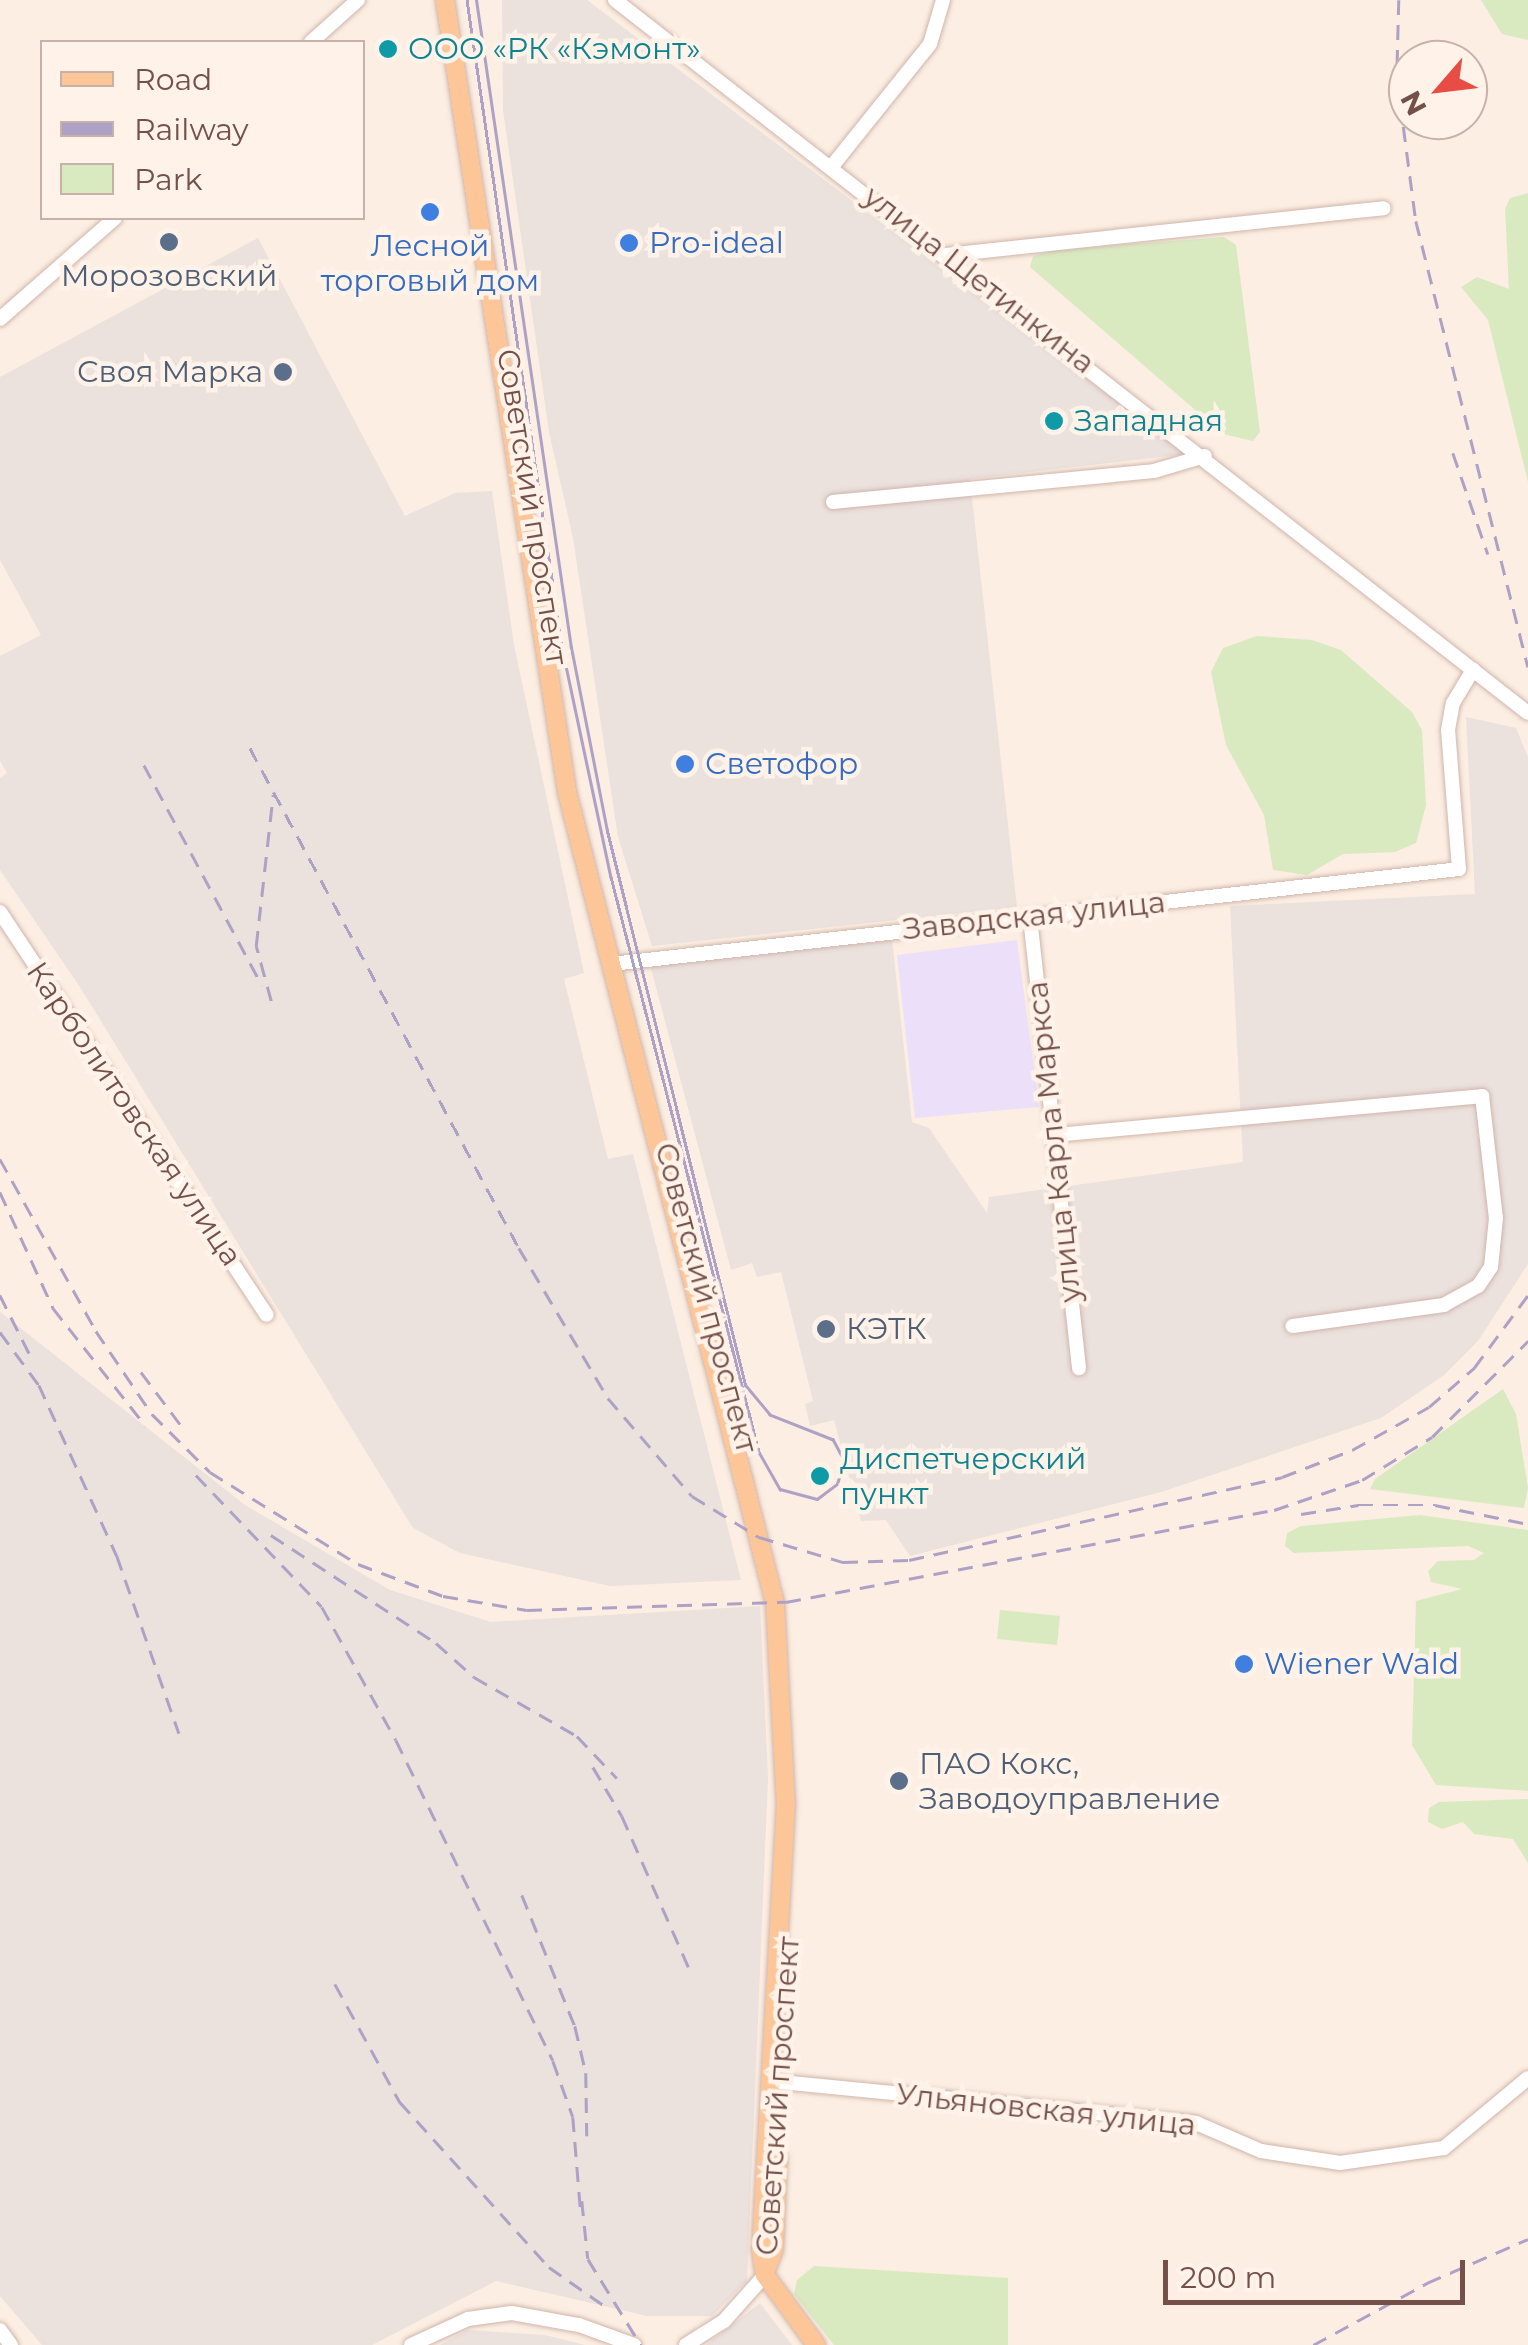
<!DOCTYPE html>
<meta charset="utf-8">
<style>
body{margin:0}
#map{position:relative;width:1528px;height:2345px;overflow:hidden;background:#fceee2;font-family:Montserrat,sans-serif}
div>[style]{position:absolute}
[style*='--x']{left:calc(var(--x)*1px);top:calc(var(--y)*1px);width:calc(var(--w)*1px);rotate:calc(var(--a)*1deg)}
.industrial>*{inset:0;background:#ebe1dd}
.education>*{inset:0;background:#ebdff9}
.green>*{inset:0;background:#d9eac1}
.roads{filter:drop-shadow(0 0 2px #d0b5ac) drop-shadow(0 0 2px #d0b5ac)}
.minor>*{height:14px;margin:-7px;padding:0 7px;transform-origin:7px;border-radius:7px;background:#fff}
.major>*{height:18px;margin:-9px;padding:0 9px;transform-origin:9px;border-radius:9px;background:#fcc699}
.tram>*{height:2.5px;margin:-1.25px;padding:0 1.25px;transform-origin:1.25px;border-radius:1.25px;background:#aea1c6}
.rail>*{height:2.5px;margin-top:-1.25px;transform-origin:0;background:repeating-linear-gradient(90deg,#aea1c6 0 15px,transparent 0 25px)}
.dots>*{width:28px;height:28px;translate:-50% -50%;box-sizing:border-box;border:5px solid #fff2e9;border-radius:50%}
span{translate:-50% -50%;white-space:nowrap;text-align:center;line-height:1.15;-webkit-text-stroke:9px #fff2e9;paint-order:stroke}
.culture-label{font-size:30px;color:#0d838f}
.left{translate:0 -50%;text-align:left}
.shop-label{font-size:30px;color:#366cbe}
.service-label{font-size:30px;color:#4e5e75}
.right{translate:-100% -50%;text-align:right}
.street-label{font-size:30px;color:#745048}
.legend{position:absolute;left:40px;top:40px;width:325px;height:180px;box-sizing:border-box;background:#fff2e9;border:2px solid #c7b1a9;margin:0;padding:12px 18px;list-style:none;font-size:30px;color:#745048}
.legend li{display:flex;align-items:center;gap:20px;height:50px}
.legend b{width:50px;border:2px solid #c7b1a9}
.north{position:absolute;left:1388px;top:40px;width:100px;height:100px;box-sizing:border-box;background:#fff2e9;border:2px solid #c7b1a9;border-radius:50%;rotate:242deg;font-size:28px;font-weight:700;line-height:40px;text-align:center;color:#745048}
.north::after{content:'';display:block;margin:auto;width:35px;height:45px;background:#e84d45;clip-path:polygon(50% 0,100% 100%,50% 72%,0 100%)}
.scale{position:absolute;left:1163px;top:2260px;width:302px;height:45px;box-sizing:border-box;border:5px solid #745048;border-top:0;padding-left:12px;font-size:30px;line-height:35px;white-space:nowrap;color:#745048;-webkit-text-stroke:8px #fff2e9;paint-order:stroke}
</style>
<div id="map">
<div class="industrial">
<div style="clip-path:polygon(502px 0,587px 0,1186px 454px,970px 479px,1017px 907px,652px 946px,618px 837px,573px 538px,549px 432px,503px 110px)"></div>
<div style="clip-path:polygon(258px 238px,405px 516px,455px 493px,492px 491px,514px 645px,584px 973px,564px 979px,608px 1159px,633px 1154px,741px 1580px,610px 1586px,460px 1553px,413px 1528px,80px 987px,0 870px,0 778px,7px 773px,0 761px,0 656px,41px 635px,0 560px,0 377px)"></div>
<div style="clip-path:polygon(1466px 717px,1516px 728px,1528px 757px,1528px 1264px,1478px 1341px,1444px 1375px,1381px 1418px,1161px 1492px,910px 1556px,886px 1520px,861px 1521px,834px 1420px,810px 1426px,805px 1404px,813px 1401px,781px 1272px,757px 1277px,752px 1263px,731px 1270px,650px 965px,892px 940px,912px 1122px,929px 1128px,987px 1213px,989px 1197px,1243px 1162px,1230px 906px,1475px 894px)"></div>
<div style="clip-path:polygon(0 1312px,245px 1505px,390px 1590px,491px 1622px,760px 1606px,768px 1778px,747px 2281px,712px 2316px,647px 2316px,496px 2281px,372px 2345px,42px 2345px,0 2296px)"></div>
<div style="clip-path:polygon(760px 2303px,792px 2345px,706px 2345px)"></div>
<div style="clip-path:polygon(467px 2330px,545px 2335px,585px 2345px,440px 2345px)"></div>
</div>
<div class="education">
<div style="clip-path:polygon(1017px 940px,1039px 1107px,915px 1118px,897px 955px)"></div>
</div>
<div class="green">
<div style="clip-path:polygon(1481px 0,1528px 0,1528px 40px,1502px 34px)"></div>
<div style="clip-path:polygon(1528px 193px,1528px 482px,1488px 320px,1461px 287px,1477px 277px,1509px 289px,1505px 209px,1510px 198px)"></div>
<div style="clip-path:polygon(1224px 237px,1236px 245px,1260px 432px,1253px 441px,1223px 434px,1030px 267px,1033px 256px,1055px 250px)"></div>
<div style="clip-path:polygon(1257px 636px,1312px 640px,1341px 650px,1412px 712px,1422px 730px,1426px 805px,1416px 843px,1395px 852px,1343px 854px,1307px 875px,1273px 870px,1264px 815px,1226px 745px,1211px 672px,1223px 648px)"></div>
<div style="clip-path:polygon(1503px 1389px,1516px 1414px,1528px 1488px,1524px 1508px,1370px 1489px,1375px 1479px)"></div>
<div style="clip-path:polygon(1420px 1515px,1528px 1530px,1528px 1791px,1436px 1785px,1412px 1745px,1416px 1601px,1462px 1589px,1431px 1582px,1428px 1571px,1438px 1561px,1474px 1560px,1484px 1553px,1468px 1546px,1294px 1553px,1285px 1546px,1287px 1533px,1301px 1526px)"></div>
<div style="clip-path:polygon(1000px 1610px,1060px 1616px,1057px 1645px,997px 1639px)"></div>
<div style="clip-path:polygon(1528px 1799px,1528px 1863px,1513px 1839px,1474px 1834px,1463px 1822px,1442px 1829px,1428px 1822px,1429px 1808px,1439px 1802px)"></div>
<div style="clip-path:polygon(814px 2266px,1008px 2278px,1008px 2345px,834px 2345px,794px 2294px,797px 2280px)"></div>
</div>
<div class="roads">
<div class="minor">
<div style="--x:615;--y:0;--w:1158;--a:37.99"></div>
<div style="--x:311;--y:42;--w:63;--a:-41.8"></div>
<div style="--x:833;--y:165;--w:155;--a:-51.3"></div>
<div style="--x:930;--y:44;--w:46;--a:-73.5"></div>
<div style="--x:946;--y:255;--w:440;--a:-6.1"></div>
<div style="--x:0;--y:319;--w:153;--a:-41.3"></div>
<div style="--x:833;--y:502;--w:322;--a:-5.5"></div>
<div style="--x:1154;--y:471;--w:53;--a:-16.4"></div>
<div style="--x:0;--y:912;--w:483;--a:56.5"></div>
<div style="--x:1030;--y:917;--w:454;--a:83.8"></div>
<div style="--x:620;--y:963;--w:844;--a:-6.39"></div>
<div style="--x:1459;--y:869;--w:139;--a:-94.5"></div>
<div style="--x:1448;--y:730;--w:27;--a:-80"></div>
<div style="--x:1453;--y:703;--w:39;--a:-59"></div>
<div style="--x:1055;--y:1135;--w:429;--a:-5.2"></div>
<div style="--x:1482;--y:1096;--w:123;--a:83.5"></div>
<div style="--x:1496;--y:1218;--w:49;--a:95.8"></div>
<div style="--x:1491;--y:1267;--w:23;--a:124"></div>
<div style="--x:1478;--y:1286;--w:39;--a:151"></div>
<div style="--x:1444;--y:1305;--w:153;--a:172.1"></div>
<div style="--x:770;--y:2081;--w:428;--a:5.6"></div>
<div style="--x:1196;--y:2123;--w:71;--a:23.3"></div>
<div style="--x:1261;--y:2151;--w:80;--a:8.6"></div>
<div style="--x:1340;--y:2163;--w:105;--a:-8.2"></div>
<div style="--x:1444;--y:2148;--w:109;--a:-39.8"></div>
<div style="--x:0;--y:2330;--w:19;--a:54"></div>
<div style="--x:411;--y:2345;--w:63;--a:-24.5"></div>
<div style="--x:468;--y:2319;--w:44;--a:-7.8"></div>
<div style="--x:512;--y:2313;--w:68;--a:10.2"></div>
<div style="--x:579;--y:2325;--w:59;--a:20"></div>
<div style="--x:686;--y:2345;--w:45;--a:-32.3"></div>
<div style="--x:724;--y:2321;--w:62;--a:-48.3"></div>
</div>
<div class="major">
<div style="--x:445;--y:0;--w:801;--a:81.24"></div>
<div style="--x:567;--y:792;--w:837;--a:75.62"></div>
<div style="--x:775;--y:1603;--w:200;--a:86.9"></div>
<div style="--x:786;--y:1803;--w:448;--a:93.2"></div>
<div style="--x:761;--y:2250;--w:25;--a:81"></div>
<div style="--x:765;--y:2275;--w:87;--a:53.9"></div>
<div style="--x:766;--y:2270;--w:22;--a:-69"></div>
<div style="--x:774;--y:2249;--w:92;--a:-87.5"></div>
</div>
</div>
<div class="tram">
<div style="--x:467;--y:0;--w:654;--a:81.65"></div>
<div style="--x:562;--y:647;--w:235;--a:78"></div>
<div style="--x:611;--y:877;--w:594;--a:75.57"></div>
<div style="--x:759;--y:1452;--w:43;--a:60.4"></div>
<div style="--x:780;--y:1489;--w:38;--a:15"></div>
<div style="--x:817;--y:1499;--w:25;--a:-37"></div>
<div style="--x:837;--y:1484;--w:24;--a:-73"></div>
<div style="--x:844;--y:1461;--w:24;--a:-118"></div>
<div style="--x:833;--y:1440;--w:68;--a:-158.4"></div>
<div style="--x:770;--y:1415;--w:39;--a:-130"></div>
<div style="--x:745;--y:1385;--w:571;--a:-103.99"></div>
<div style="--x:607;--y:831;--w:187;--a:-101.1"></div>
<div style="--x:571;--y:648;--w:655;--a:-98.34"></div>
</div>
<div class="rail">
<div style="--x:1399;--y:0;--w:77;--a:91.5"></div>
<div style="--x:1397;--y:77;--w:145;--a:82.5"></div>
<div style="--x:1416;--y:221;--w:460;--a:75.9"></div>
<div style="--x:1453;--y:453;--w:107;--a:70.9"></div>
<div style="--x:250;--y:748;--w:568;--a:61.72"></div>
<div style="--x:519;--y:1248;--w:174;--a:59.3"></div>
<div style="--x:608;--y:1398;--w:129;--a:49.4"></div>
<div style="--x:692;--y:1496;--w:79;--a:31.5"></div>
<div style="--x:759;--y:1537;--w:88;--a:16.6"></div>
<div style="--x:843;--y:1562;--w:66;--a:-1.7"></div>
<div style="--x:909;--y:1560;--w:382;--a:-12.5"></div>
<div style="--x:1282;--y:1477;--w:75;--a:-21.1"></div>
<div style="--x:1352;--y:1450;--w:88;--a:-29.2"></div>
<div style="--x:1429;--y:1407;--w:60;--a:-40.9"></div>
<div style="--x:1474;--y:1368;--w:91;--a:-53.5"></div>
<div style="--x:144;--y:765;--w:250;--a:61.8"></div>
<div style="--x:271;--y:1001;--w:57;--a:-105.3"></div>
<div style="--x:256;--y:946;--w:152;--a:-83.6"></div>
<div style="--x:0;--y:1159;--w:197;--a:60.8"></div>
<div style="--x:96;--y:1331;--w:100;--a:56"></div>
<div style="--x:152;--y:1414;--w:82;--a:45"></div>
<div style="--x:210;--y:1472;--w:174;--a:31.9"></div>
<div style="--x:358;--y:1564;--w:91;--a:20.6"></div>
<div style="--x:443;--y:1596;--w:85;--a:9.5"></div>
<div style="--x:527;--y:1610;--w:259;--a:-1.8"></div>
<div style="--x:786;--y:1602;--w:497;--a:-10.7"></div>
<div style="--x:1274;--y:1510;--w:93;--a:-18.8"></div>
<div style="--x:1362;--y:1480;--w:82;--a:-31.6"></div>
<div style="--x:1432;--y:1437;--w:136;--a:-45"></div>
<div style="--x:0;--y:1192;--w:128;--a:65.4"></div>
<div style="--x:53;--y:1308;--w:150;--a:51.8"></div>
<div style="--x:0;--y:1295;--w:67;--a:63.4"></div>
<div style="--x:0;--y:1332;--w:66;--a:53.7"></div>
<div style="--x:39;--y:1385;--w:188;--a:65.5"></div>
<div style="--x:117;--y:1556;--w:188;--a:70.7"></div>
<div style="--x:141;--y:1372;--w:70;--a:53.1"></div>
<div style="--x:196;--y:1475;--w:182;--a:46.3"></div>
<div style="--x:322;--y:1607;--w:152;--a:60.9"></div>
<div style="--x:396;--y:1740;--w:357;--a:63.9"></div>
<div style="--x:553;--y:2061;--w:59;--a:70.3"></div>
<div style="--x:573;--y:2117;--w:98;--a:85.3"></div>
<div style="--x:1301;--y:1514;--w:58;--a:-9"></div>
<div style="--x:1358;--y:1505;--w:77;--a:0"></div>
<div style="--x:1435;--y:1505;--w:95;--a:11.5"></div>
<div style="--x:271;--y:1535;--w:197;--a:33.2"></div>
<div style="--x:436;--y:1643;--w:51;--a:41.8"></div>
<div style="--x:474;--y:1677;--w:119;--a:29.8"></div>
<div style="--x:577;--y:1736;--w:58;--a:46.4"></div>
<div style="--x:593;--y:1767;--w:57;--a:59.4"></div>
<div style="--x:622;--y:1816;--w:174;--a:66.2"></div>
<div style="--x:522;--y:1895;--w:141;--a:68"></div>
<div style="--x:575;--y:2026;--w:48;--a:76.8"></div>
<div style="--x:586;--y:2073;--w:63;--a:89.1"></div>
<div style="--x:335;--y:1984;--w:135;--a:61.2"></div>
<div style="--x:400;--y:2102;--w:222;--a:47.9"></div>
<div style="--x:549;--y:2267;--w:73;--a:35"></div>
<div style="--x:582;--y:2201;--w:58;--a:84.1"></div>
<div style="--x:588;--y:2259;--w:101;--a:58.4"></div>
<div style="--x:1313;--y:2345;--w:130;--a:-28.5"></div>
<div style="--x:1427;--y:2283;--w:110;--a:-23.5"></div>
</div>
<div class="dots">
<div style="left:388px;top:49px;background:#0f9aa8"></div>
<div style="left:430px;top:212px;background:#3f7fe0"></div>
<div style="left:169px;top:242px;background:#5c6f8a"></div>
<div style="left:629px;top:243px;background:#3f7fe0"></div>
<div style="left:283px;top:372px;background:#5c6f8a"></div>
<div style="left:1054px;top:421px;background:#0f9aa8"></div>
<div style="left:685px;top:764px;background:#3f7fe0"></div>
<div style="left:826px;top:1329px;background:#5c6f8a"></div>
<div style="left:820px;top:1476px;background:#0f9aa8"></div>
<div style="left:1244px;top:1664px;background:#3f7fe0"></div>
<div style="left:899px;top:1781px;background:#5c6f8a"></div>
</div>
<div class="culture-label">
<span class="left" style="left:408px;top:49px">ООО «РК «Кэмонт»</span>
<span class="left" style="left:1074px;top:421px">Западная</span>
<span class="left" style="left:840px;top:1476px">Диспетчерский<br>пункт</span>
</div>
<div class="shop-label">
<span class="left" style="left:649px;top:243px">Pro-ideal</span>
<span style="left:430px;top:263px">Лесной<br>торговый дом</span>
<span class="left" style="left:705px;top:764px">Светофор</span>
<span class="left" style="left:1264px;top:1664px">Wiener Wald</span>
</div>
<div class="service-label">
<span style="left:169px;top:276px">Морозовский</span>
<span class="right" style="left:263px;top:372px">Своя Марка</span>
<span class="left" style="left:846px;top:1329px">КЭТК</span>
<span class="left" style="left:919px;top:1781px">ПАО Кокс,<br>Заводоуправление</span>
</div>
<div class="street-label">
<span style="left:979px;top:280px;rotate:38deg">улица Щетинкина</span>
<span style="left:532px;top:507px;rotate:81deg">Советский проспект</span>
<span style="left:1034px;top:916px;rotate:-6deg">Заводская улица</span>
<span style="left:134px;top:1114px;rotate:56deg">Карболитовская улица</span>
<span style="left:1054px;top:1142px;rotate:-96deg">улица Карла Маркса</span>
<span style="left:706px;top:1298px;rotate:75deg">Советский проспект</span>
<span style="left:778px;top:2096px;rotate:-86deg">Советский проспект</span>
<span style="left:1046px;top:2110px;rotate:6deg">Ульяновская улица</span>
</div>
<ul class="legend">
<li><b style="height:12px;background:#fcc699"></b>Road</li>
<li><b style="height:12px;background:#aea1c6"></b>Railway</li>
<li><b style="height:28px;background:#d9eac1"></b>Park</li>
</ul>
<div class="north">N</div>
<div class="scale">200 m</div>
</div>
